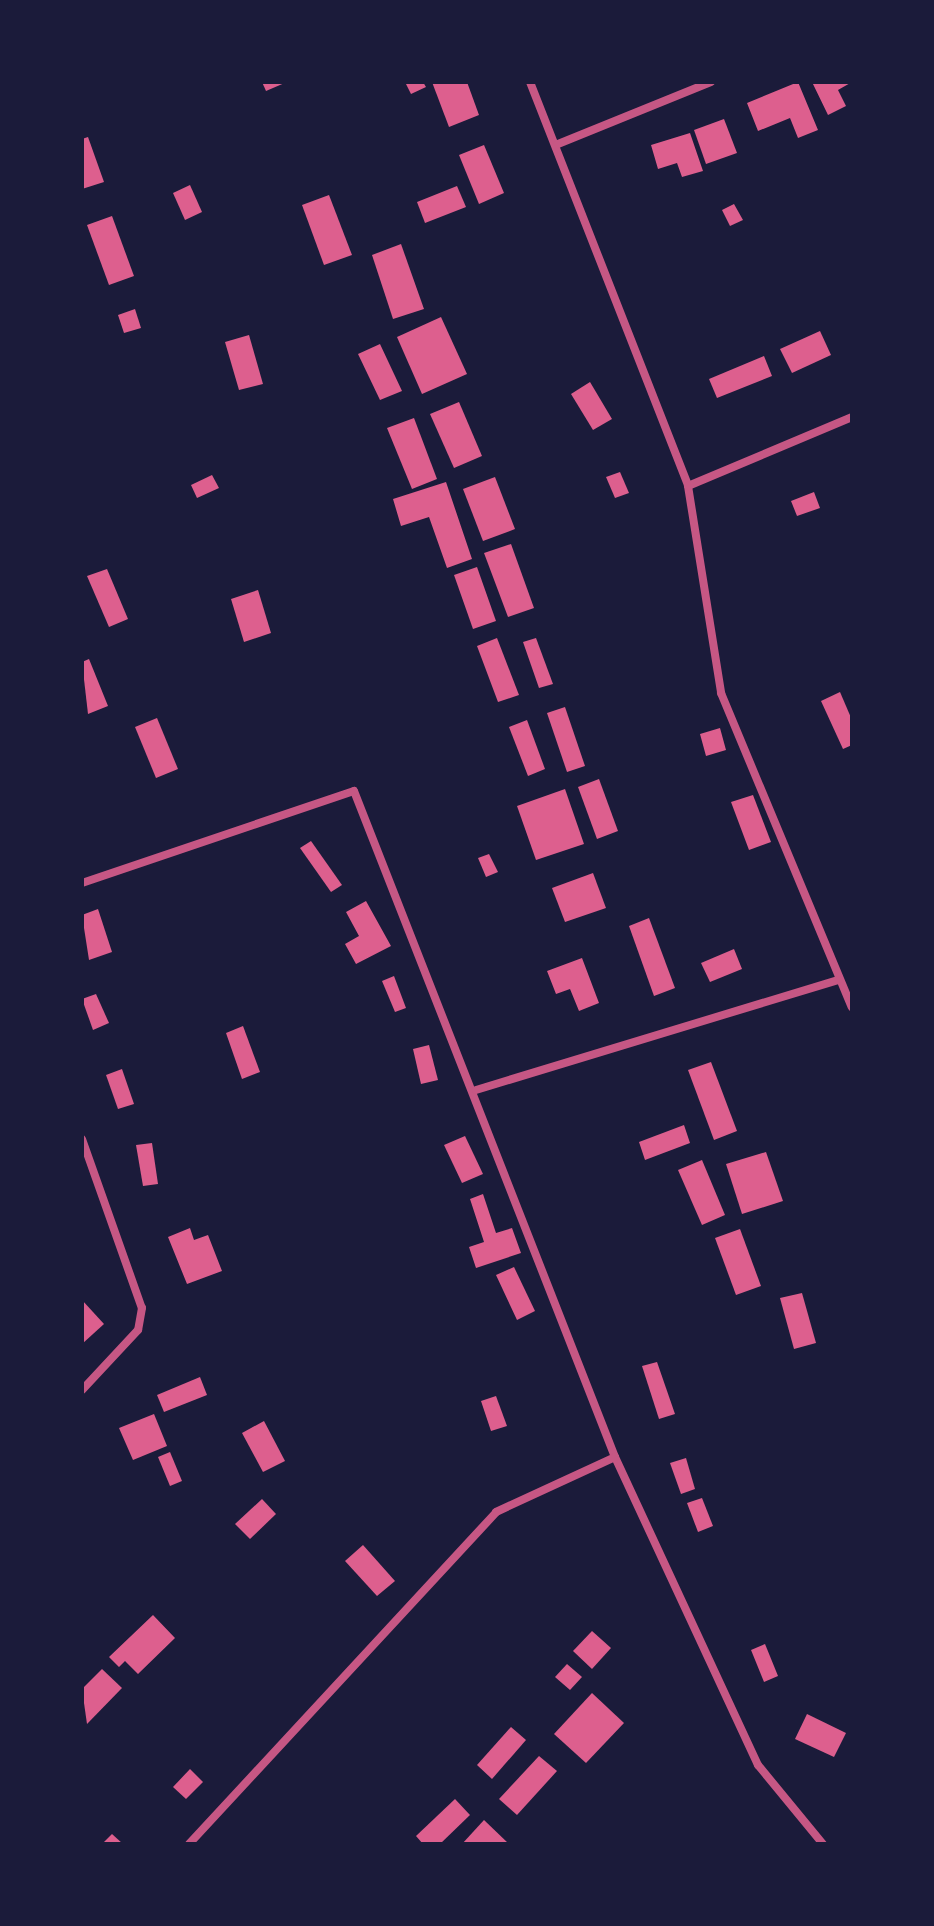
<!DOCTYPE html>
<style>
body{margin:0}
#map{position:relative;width:934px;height:1926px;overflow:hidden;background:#1b1b3a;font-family:Arial,sans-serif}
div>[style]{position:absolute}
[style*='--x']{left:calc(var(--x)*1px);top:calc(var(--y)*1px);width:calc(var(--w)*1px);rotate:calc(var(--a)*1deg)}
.building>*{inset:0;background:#dd5f8e}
.minor>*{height:8px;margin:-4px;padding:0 4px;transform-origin:4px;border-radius:4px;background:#c65784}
span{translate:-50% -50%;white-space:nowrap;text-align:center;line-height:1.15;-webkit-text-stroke:7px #1b1b3a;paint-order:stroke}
.frame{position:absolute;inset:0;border:84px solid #1b1b3a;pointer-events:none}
</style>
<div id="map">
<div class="building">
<div style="clip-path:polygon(262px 82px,287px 82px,266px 91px)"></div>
<div style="clip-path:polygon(405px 82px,423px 82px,426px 87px,411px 94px)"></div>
<div style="clip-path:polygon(432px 82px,467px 82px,479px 115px,449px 127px)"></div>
<div style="clip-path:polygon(798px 82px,818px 130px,798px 138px,790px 118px,758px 131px,747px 103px)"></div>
<div style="clip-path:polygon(812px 82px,852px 82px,838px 90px,846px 106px,828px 115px)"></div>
<div style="clip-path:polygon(724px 119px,737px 153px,706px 164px,694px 130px)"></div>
<div style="clip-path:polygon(690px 133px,703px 171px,682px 177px,677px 163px,658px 169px,651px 145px)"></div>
<div style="clip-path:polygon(88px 137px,104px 182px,82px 189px,82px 139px)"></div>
<div style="clip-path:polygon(484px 145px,504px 193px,479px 204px,459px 155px)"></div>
<div style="clip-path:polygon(190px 185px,202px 212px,185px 220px,173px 193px)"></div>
<div style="clip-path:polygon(457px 186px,466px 207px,425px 223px,417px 202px)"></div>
<div style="clip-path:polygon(329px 195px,352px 255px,324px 265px,302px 205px)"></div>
<div style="clip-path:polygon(734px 204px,743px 220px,730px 226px,722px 210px)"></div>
<div style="clip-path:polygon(112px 216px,134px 276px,109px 285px,87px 225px)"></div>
<div style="clip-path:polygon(401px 244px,424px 309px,393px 319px,372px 255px)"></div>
<div style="clip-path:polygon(135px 309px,141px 328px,124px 333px,118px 315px)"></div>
<div style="clip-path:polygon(441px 317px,467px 374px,422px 394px,397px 337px)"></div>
<div style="clip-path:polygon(820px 331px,831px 355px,792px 373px,780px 349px)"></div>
<div style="clip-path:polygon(249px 335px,263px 384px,239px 390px,225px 342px)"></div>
<div style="clip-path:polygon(380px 344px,402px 391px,380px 400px,358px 354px)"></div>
<div style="clip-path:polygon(764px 356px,772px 376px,717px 398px,709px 379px)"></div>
<div style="clip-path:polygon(590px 382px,612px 419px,593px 430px,571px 394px)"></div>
<div style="clip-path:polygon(459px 402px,482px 456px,454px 468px,430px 414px)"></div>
<div style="clip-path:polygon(414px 418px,437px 479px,412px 489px,387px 428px)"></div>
<div style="clip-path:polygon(620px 472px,629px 493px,615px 498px,606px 477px)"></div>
<div style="clip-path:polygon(212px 475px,219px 488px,197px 498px,191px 485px)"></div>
<div style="clip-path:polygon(495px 477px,515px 529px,483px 541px,463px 489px)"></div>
<div style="clip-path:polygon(446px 482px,472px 559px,447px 568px,429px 517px,401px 526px,393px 499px)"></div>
<div style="clip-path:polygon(814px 492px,820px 508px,797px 516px,791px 501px)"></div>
<div style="clip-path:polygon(511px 544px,534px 608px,508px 617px,484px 553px)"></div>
<div style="clip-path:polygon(477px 567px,496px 621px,473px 629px,454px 575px)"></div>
<div style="clip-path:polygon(107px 569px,128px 619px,109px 627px,87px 576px)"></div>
<div style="clip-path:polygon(258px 590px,271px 633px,244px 642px,231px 599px)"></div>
<div style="clip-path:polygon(497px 638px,519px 695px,498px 702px,477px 646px)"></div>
<div style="clip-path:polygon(536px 638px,553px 684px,539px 688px,523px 642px)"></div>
<div style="clip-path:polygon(89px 659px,108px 706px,88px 714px,82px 662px)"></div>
<div style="clip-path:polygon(840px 692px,852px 720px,852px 745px,843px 749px,821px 701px)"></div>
<div style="clip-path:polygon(565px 707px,585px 766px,567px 772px,547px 713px)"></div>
<div style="clip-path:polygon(157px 718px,178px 769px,156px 778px,135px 727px)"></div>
<div style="clip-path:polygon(527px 720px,545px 769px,528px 776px,509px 727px)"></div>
<div style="clip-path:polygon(720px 728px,726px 750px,706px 756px,700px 734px)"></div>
<div style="clip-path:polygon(599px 779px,618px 831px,597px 839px,578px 787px)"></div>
<div style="clip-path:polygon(565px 789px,584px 844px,536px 860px,517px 806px)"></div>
<div style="clip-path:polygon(753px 795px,771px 842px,749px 850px,731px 802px)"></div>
<div style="clip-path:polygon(311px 841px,342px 885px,331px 892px,300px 848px)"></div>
<div style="clip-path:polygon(489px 854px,498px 872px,486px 877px,478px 858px)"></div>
<div style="clip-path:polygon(593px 873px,606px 908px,565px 922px,552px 888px)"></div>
<div style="clip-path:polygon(366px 901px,391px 946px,356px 964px,345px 944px,359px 936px,346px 912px)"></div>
<div style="clip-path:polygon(98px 909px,112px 952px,89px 960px,82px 915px)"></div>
<div style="clip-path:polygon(649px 918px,675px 988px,654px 996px,629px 926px)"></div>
<div style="clip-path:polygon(734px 949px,742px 969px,710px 982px,701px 963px)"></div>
<div style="clip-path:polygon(582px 958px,599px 1003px,579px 1011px,570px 989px,556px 994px,547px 971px)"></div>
<div style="clip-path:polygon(394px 976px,406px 1008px,395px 1012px,382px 981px)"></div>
<div style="clip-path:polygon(96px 994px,109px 1023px,93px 1030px,82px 999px)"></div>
<div style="clip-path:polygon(243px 1026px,260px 1072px,242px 1079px,226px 1033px)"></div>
<div style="clip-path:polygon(429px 1045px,438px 1080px,421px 1084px,413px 1049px)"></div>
<div style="clip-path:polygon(711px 1062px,737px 1131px,714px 1140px,688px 1070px)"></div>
<div style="clip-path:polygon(122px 1069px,134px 1104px,118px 1109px,106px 1075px)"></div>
<div style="clip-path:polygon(684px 1125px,690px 1143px,645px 1160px,639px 1142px)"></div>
<div style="clip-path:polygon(465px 1136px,483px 1174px,462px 1183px,444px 1145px)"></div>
<div style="clip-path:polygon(152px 1143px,158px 1184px,143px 1186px,136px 1145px)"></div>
<div style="clip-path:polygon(766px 1152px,783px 1201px,742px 1214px,726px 1164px)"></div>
<div style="clip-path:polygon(702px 1160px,725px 1215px,702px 1225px,678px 1170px)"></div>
<div style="clip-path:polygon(483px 1194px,496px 1233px,512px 1228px,521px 1253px,476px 1268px,469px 1247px,484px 1242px,470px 1199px)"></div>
<div style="clip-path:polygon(190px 1228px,194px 1240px,208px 1235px,222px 1271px,187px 1284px,168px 1237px)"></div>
<div style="clip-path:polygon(740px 1229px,761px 1286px,736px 1295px,715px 1238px)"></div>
<div style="clip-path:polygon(514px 1267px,535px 1311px,517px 1320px,496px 1275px)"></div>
<div style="clip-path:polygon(802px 1293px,816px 1343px,794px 1349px,780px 1298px)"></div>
<div style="clip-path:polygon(82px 1300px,104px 1324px,82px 1344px)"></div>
<div style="clip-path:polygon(657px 1362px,675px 1414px,659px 1419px,642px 1366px)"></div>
<div style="clip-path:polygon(200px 1377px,207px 1395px,164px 1412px,157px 1395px)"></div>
<div style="clip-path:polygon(496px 1396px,507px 1426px,491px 1431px,481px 1401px)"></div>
<div style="clip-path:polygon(154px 1414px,167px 1446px,133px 1460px,119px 1428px)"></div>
<div style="clip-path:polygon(264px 1421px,285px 1461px,263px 1472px,242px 1433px)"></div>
<div style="clip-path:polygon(170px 1452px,182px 1481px,170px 1486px,158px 1457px)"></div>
<div style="clip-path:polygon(686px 1458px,695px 1489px,681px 1494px,670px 1463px)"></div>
<div style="clip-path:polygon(702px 1498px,713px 1526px,698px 1532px,687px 1503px)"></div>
<div style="clip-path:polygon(262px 1499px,276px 1514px,250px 1539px,235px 1524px)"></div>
<div style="clip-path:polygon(363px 1545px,395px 1581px,377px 1596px,345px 1561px)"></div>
<div style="clip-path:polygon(153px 1615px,175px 1638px,138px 1674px,125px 1661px,119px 1667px,109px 1657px)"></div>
<div style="clip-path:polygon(592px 1631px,611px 1648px,592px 1669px,573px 1651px)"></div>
<div style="clip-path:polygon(765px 1644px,778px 1676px,764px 1682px,751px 1650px)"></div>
<div style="clip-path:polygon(567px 1664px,582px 1677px,570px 1690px,555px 1677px)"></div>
<div style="clip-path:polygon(102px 1669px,122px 1688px,87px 1724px,82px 1689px)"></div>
<div style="clip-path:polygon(592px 1693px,624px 1723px,586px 1763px,554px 1734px)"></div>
<div style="clip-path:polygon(807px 1714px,846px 1733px,834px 1757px,795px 1739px)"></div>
<div style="clip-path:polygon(511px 1727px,526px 1740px,492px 1779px,477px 1765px)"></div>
<div style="clip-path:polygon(539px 1756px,557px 1771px,517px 1815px,499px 1799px)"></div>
<div style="clip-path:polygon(190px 1769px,203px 1782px,186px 1799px,173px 1787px)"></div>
<div style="clip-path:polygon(455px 1799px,470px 1815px,440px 1844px,423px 1844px,416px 1836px)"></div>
<div style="clip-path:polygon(484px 1820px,509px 1844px,462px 1844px)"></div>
<div style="clip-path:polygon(112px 1834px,123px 1844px,102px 1844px)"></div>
</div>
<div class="minor">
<div style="--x:530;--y:82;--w:434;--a:68.6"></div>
<div style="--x:688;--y:486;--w:210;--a:80.9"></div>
<div style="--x:721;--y:693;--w:340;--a:67.4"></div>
<div style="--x:558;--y:144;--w:165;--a:-22.1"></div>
<div style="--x:688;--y:486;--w:178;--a:-22.8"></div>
<div style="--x:82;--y:883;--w:287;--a:-18.7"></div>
<div style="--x:354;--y:791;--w:715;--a:68.6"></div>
<div style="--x:615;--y:1457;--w:340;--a:65.1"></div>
<div style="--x:758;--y:1765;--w:102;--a:50.6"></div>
<div style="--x:476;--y:1090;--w:379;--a:-16.9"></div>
<div style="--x:82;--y:1139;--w:179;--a:70.5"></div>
<div style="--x:142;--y:1308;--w:22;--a:100"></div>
<div style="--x:138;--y:1330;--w:82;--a:133"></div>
<div style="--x:189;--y:1844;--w:452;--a:-47.2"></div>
<div style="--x:496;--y:1512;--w:131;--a:-24.8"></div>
</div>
<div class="frame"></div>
</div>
